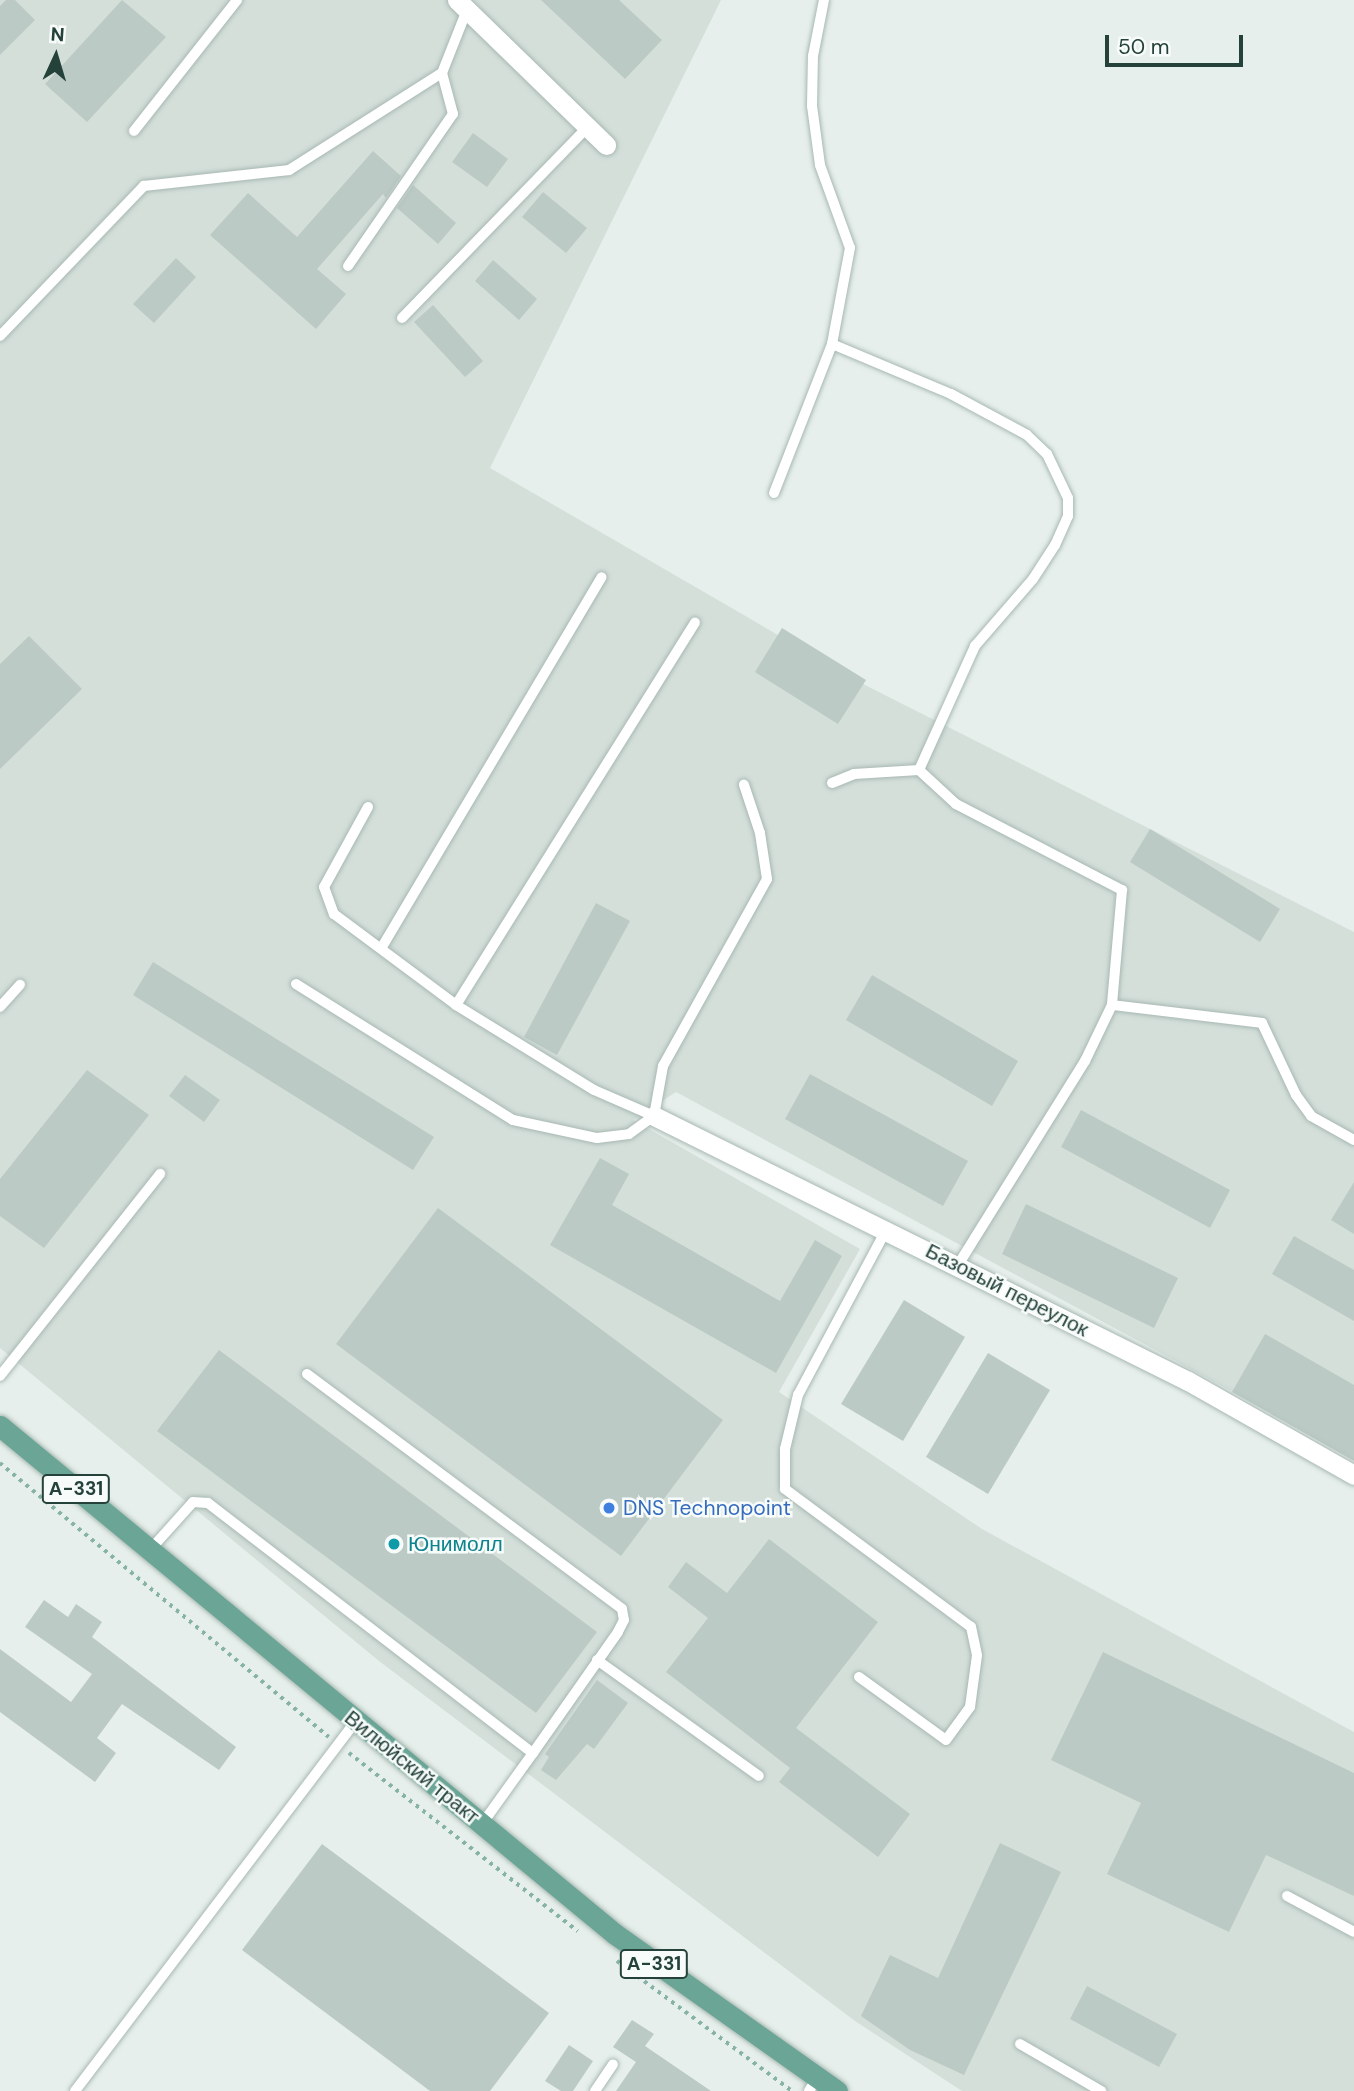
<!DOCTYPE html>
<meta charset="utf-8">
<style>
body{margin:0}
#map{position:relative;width:1354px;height:2091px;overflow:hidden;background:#e6efeb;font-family:"DM Sans",sans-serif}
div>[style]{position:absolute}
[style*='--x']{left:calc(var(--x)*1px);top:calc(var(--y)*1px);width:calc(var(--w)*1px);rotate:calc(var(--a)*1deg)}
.built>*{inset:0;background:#d4dfda}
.building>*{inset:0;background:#bbcac4}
.path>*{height:3.5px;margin-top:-1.75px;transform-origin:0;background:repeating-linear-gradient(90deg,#86b3a5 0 3.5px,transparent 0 8.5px)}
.roads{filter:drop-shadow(0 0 2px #a8b8b2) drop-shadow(0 0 2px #a8b8b2)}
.service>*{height:10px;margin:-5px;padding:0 5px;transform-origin:5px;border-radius:5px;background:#fff}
.minor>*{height:19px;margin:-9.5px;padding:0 9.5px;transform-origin:9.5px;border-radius:9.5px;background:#fff}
.primary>*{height:21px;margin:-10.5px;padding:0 10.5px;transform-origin:10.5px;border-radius:10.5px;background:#6aa596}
.dots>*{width:19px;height:19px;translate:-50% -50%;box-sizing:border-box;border:4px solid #f7fbf9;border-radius:50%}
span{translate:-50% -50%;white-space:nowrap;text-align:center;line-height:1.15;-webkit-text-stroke:5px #f7fbf9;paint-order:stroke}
.shield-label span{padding:2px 5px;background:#f7fbf9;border:2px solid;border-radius:5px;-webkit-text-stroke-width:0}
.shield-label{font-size:19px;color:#24423a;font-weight:700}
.street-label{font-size:21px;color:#24423a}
.shop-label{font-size:21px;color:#366cbe}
.left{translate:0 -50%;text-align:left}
.culture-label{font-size:21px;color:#0d838f}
.north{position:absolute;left:21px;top:21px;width:70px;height:70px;-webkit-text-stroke:5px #f7fbf9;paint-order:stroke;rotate:4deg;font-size:19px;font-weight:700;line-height:28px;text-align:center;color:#24423a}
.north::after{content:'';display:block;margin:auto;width:24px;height:32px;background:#24423a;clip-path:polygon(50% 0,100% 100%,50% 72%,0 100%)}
.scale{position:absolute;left:1105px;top:35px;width:138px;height:32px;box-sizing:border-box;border:4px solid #24423a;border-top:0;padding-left:9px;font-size:21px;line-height:24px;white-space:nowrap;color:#24423a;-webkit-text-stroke:5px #f7fbf9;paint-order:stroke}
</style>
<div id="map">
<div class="built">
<div style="clip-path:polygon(0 0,721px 0,490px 468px,861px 683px,1354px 932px,1354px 1457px,676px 1092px,633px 1120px,860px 1249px,779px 1392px,982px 1529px,1354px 1732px,1354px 2091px,962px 2091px,855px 2021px,379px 1661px,0 1348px)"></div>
</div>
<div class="building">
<div style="clip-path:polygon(6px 0,15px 0,35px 20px,0 55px,0 6px)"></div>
<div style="clip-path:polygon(122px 0,166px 37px,87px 122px,45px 84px)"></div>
<div style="clip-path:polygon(541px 0,619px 0,662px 40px,625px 79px)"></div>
<div style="clip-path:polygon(473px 133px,508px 159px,487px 187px,452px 162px)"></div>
<div style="clip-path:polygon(373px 151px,401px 176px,386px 198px,383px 194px,317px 269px,346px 294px,316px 329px,210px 235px,248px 193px,297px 237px)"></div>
<div style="clip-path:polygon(413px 185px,456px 223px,438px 244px,397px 208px)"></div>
<div style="clip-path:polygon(543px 192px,587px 228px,566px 253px,522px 217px)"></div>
<div style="clip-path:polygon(176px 258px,196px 277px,154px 323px,133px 304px)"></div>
<div style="clip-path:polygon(493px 260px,537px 299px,519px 320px,475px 281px)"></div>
<div style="clip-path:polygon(433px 305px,483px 361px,465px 377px,414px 322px)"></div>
<div style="clip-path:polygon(782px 628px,866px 680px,838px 724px,755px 672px)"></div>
<div style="clip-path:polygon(29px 636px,82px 689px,0 769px,0 664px)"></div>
<div style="clip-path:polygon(1150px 829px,1280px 909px,1260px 942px,1130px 862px)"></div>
<div style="clip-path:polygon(596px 903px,630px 921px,557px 1055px,524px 1037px)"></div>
<div style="clip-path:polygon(153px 962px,434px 1137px,413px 1170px,133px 995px)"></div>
<div style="clip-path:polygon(872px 975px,1018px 1061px,992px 1106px,846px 1020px)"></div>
<div style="clip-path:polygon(87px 1070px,149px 1115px,44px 1248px,0 1216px,0 1179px)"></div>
<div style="clip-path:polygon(810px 1074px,968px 1161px,943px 1206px,785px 1119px)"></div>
<div style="clip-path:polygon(185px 1075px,220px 1100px,204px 1122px,169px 1096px)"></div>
<div style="clip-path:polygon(1081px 1110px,1230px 1190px,1210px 1228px,1061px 1147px)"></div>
<div style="clip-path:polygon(600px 1158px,629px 1174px,612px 1205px,780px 1301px,815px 1240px,842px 1256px,776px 1373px,550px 1245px)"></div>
<div style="clip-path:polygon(1354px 1182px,1354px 1234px,1331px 1220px)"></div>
<div style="clip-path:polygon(1026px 1204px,1178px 1278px,1154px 1328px,1002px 1254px)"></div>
<div style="clip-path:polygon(438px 1208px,723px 1420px,621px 1556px,336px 1344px)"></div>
<div style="clip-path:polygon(1294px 1236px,1354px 1270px,1354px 1321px,1272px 1274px)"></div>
<div style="clip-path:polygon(904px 1300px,965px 1337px,903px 1441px,841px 1404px)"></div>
<div style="clip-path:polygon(1265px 1334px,1354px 1385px,1354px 1461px,1232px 1392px)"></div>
<div style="clip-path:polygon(219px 1350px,597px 1632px,536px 1713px,157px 1431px)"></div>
<div style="clip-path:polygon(988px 1353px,1050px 1390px,988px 1494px,926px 1457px)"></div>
<div style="clip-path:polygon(769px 1539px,878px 1622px,796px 1728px,910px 1814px,878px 1857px,779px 1782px,790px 1768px,666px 1672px,708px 1618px,668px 1587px,686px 1562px,727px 1593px)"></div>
<div style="clip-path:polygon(44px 1600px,68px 1617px,76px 1604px,102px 1622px,92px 1637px,236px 1747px,219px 1770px,122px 1704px,97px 1738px,116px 1753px,95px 1782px,0 1712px,0 1649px,71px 1702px,92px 1674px,25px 1627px)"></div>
<div style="clip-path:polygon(1103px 1652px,1354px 1773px,1354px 1896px,1266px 1855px,1229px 1932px,1107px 1874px,1141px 1803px,1051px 1760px)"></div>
<div style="clip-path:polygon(597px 1680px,628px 1703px,594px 1749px,587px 1744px,556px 1780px,541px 1770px,549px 1757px,545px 1754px)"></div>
<div style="clip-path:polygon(1000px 1843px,1061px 1872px,964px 2075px,910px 2050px,861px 2016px,890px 1955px,938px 1978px)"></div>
<div style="clip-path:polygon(322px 1844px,549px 2013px,490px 2091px,430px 2091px,242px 1950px)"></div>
<div style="clip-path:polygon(1087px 1986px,1177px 2034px,1159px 2067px,1070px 2019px)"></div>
<div style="clip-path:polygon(632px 2020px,654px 2034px,645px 2046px,711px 2091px,616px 2091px,636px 2062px,613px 2047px)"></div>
<div style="clip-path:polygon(569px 2045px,593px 2061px,573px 2091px,561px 2091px,545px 2081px)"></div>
</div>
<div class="path">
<div style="--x:0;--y:1463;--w:428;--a:39.8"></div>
<div style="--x:349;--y:1753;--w:290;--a:37.9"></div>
<div style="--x:617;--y:1961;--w:218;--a:36.6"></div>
</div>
<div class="roads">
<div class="service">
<div style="--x:134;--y:131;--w:167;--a:-51.8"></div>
<div style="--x:348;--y:266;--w:185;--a:-55.4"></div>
<div style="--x:453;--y:114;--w:42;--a:-105"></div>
<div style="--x:402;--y:318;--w:267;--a:-45.8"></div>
<div style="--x:0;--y:336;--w:208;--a:-46.2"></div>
<div style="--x:144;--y:186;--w:146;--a:-6.3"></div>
<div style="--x:289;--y:170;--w:181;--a:-32.4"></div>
<div style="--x:442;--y:73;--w:68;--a:-68.4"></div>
<div style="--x:832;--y:344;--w:129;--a:22.8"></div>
<div style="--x:951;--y:394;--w:86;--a:28.3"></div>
<div style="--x:1027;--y:435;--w:28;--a:44"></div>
<div style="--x:1047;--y:454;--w:49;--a:64.5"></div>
<div style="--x:1068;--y:498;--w:18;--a:90"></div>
<div style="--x:1068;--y:516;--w:32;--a:114"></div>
<div style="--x:1055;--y:545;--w:40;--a:122.9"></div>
<div style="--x:1033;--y:579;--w:89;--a:130.9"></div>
<div style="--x:975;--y:646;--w:136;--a:114.3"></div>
<div style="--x:774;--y:493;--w:160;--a:-68.7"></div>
<div style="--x:832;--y:344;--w:98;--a:-79.4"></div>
<div style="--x:850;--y:248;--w:88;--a:-109.9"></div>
<div style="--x:820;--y:165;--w:60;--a:-97.7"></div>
<div style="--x:812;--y:106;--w:50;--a:-88.9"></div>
<div style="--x:813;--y:56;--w:57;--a:-78.9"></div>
<div style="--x:832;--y:783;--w:24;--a:-22"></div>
<div style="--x:854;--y:774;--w:65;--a:-3.5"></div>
<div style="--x:919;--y:770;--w:50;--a:42.6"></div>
<div style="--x:956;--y:804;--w:187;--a:27.4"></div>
<div style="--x:1122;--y:890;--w:115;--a:95"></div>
<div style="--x:1112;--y:1005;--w:151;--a:6.8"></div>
<div style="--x:1262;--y:1023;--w:80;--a:64.7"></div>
<div style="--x:1296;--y:1095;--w:26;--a:54"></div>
<div style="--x:1311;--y:1116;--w:49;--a:29.2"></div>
<div style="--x:368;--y:807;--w:91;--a:118.8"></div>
<div style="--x:324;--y:887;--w:29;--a:70"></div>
<div style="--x:334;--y:914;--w:152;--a:36.7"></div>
<div style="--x:456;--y:1005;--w:162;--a:31.6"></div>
<div style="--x:594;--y:1090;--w:65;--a:23.4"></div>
<div style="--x:382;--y:947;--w:430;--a:-59.3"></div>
<div style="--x:296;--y:984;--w:256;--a:32.1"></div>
<div style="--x:513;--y:1120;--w:86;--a:12.1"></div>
<div style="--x:597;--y:1138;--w:32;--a:-7"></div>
<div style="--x:629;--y:1134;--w:31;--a:-36"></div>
<div style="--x:654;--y:1116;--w:51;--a:-79.8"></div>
<div style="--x:663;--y:1066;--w:214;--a:-60.9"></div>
<div style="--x:767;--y:879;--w:47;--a:-98.7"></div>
<div style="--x:760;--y:833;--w:51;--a:-108.4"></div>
<div style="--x:456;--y:1005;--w:451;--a:-58"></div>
<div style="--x:0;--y:1007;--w:30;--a:-48"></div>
<div style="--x:958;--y:1265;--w:240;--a:-58.1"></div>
<div style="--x:1085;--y:1061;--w:62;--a:-64.3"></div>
<div style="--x:307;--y:1374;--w:393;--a:36.7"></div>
<div style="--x:622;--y:1609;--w:11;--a:80"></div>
<div style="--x:624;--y:1620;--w:13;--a:117"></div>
<div style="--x:618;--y:1632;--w:148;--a:125.1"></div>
<div style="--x:0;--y:1376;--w:258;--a:-51.6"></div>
<div style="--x:150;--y:1550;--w:64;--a:-48.1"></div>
<div style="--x:193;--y:1502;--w:15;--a:4"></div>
<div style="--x:208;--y:1503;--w:410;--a:37.6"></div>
<div style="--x:533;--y:1753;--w:87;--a:125.7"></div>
<div style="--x:597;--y:1660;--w:199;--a:35.6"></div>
<div style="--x:859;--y:1677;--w:107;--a:35.9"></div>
<div style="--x:946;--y:1740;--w:41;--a:-54"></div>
<div style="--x:970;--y:1707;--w:52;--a:-82.3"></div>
<div style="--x:977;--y:1655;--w:29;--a:-102"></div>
<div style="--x:971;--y:1627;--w:232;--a:-143.4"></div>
<div style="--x:785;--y:1489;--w:40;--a:-90"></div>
<div style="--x:785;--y:1449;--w:56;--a:-76.5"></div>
<div style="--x:798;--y:1395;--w:187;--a:-61.9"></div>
<div style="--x:1287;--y:1896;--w:76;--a:28.2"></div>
<div style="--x:1020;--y:2044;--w:94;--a:30.1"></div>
<div style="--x:75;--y:2091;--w:465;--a:-52.8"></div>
<div style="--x:595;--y:2091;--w:32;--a:-56"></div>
<div style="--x:809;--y:2091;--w:15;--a:-58"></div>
</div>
<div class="minor">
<div style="--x:457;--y:0;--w:208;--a:44.2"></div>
<div style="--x:654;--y:1116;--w:596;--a:26.39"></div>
<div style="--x:1188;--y:1381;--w:191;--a:29.5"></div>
</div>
<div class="primary">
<div style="--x:0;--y:1426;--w:798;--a:39.56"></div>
<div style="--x:615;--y:1934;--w:272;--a:35.3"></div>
</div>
</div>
<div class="dots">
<div style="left:609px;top:1508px;background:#3f7fe0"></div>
<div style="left:394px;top:1544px;background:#0f9aa8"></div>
</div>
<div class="shield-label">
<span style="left:76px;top:1489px">А-331</span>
<span style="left:654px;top:1964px">А-331</span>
</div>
<div class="street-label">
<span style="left:1007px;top:1290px;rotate:27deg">Базовый переулок</span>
<span style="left:412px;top:1767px;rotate:39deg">Вилюйский тракт</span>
</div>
<div class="shop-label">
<span class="left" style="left:623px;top:1508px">DNS Technopoint</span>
</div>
<div class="culture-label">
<span class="left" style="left:408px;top:1544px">Юнимолл</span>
</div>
<div class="north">N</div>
<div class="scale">50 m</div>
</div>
